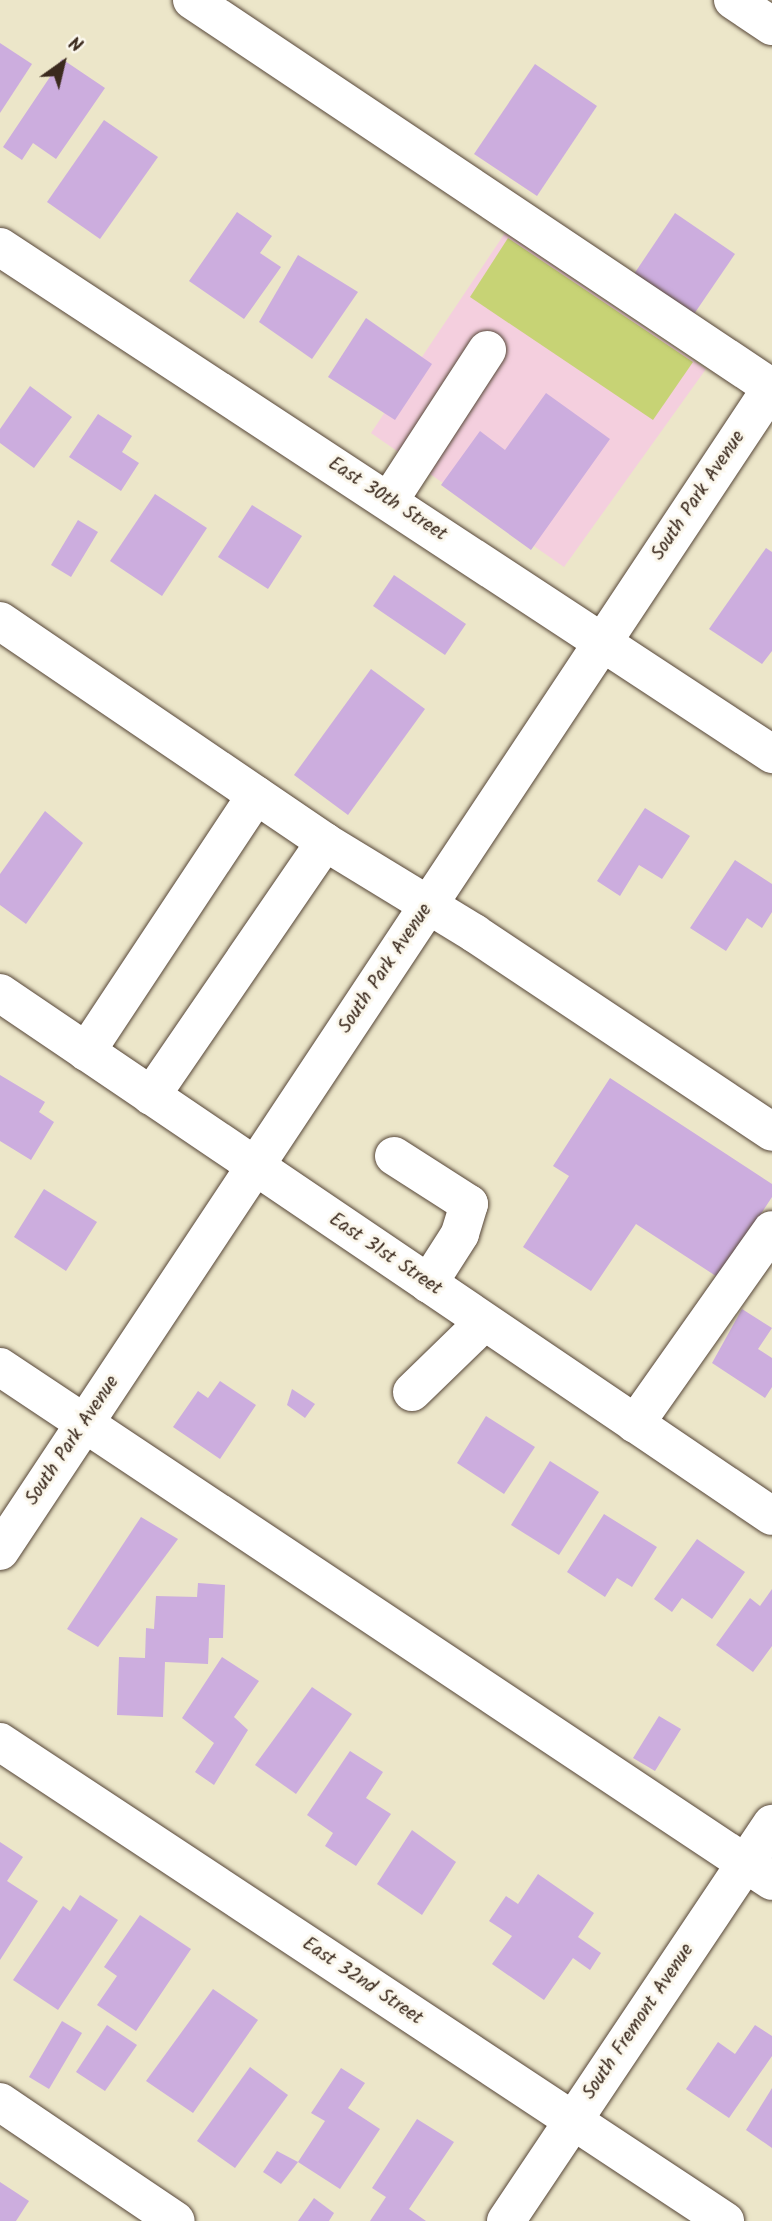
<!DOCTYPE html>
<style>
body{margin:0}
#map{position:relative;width:772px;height:2221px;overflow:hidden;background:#ece6c9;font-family:Kalam,sans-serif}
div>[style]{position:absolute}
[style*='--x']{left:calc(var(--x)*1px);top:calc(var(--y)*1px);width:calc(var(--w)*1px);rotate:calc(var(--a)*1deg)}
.built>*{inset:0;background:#f4cfde}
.green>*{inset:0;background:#c7d375}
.building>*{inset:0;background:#ccadde}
.roads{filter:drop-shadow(0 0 2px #564638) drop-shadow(0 0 2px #564638)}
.minor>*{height:38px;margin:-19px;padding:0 19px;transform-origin:19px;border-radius:19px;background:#fff}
.major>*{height:38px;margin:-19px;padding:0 19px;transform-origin:19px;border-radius:19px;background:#fff}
span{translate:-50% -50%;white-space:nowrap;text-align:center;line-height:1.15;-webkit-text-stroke:6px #fbf7ec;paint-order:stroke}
.street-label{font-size:19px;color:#3b2a1e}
.north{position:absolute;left:28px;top:28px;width:70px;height:70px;-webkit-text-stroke:5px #fbf7ec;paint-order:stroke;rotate:34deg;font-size:19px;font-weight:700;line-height:28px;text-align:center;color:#3b2a1e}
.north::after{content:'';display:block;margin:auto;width:24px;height:32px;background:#3b2a1e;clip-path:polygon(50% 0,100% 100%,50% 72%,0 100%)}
</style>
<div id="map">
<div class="built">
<div style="clip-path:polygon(505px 233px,706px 369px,564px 567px,371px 433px)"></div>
</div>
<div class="green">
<div style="clip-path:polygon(508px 238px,693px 362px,653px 420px,470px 297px)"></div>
</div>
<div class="building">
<div style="clip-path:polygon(0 43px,32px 64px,0 113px)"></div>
<div style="clip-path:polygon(62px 59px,105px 88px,56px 159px,33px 143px,22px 160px,3px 147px)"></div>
<div style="clip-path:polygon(535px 64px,597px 106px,537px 196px,474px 154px)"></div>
<div style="clip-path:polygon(104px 120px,158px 157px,100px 239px,47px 202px)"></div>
<div style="clip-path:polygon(237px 212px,272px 236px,260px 253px,281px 267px,244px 319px,189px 281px)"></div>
<div style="clip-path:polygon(675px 213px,735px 254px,692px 317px,632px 277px)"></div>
<div style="clip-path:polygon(298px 255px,358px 292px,312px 359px,259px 322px)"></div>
<div style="clip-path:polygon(366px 318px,432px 364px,395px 420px,328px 377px)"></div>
<div style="clip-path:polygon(30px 386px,72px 417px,34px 468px,0 443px,0 429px)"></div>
<div style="clip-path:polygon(546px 393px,610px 439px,531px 550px,441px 485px,480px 431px,505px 450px)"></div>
<div style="clip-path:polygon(98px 414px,132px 436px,122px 452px,139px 463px,121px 491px,69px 457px)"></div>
<div style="clip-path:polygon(155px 494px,207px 528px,162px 596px,110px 561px)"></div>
<div style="clip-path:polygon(252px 505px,302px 536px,268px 589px,218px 557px)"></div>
<div style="clip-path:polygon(78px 520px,98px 532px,71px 577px,51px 565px)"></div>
<div style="clip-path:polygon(766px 548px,772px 552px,772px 651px,762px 664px,709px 629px)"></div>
<div style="clip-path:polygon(394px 575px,466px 624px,445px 655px,373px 606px)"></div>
<div style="clip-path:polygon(371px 669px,425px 709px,348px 815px,294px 775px)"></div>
<div style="clip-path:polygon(645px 808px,690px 836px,662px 879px,639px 865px,620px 896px,597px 881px)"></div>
<div style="clip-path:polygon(45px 811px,83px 843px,26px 924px,0 905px,0 874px)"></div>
<div style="clip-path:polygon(735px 860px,772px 884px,772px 912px,762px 928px,747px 918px,726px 951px,690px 928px)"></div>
<div style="clip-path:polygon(0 1075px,45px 1102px,39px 1112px,54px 1122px,31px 1160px,0 1141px)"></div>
<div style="clip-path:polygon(610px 1078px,772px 1184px,772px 1197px,719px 1278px,636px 1224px,591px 1291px,523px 1247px,569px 1176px,553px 1166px)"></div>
<div style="clip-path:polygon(44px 1189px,97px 1222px,66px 1271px,14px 1237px)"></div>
<div style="clip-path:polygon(742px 1309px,772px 1328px,758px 1349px,772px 1358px,772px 1387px,765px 1398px,712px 1363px)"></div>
<div style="clip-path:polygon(220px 1381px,256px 1405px,220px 1459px,173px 1427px,198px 1391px,208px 1398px)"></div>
<div style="clip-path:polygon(292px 1389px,315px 1404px,305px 1418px,287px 1405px)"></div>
<div style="clip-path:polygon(486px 1416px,535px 1447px,504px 1494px,457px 1463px)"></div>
<div style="clip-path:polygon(550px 1461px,599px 1492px,559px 1555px,511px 1525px)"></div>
<div style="clip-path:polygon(604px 1514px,657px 1547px,632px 1587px,617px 1578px,605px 1597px,567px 1572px)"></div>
<div style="clip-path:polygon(141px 1517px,178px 1539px,98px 1647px,67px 1629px)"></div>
<div style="clip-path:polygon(697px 1539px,745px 1572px,712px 1619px,682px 1598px,672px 1612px,654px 1599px)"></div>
<div style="clip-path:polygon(198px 1583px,225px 1585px,223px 1638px,209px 1638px,208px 1664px,165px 1662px,163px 1717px,117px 1715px,119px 1657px,145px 1658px,146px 1628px,154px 1629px,156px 1596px,197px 1597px)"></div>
<div style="clip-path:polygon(772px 1589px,772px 1646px,753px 1672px,716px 1645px,750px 1598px,760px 1606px)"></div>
<div style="clip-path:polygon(222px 1657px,259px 1681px,234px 1717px,248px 1730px,214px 1785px,195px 1772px,214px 1743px,182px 1718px)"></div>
<div style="clip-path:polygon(312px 1687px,352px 1714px,296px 1794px,255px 1765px)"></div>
<div style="clip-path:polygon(659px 1716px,681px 1729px,655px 1771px,633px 1758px)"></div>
<div style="clip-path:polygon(350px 1751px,383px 1772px,366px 1798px,391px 1814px,356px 1866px,325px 1846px,333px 1833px,307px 1815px)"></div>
<div style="clip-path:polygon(412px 1830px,456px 1862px,422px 1915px,377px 1884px)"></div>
<div style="clip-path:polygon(0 1842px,23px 1857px,7px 1881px,38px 1901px,0 1960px)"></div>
<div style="clip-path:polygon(538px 1874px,594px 1913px,578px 1937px,601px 1953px,590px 1970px,573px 1958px,544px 2000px,492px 1964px,512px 1936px,489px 1921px,506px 1896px,518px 1904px)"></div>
<div style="clip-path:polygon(80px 1895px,118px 1920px,58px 2010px,13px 1980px,63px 1906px,70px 1911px)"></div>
<div style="clip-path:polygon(140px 1915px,191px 1949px,136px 2031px,97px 2005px,117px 1976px,104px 1967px)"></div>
<div style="clip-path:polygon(213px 1989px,258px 2020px,193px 2113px,146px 2081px)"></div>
<div style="clip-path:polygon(62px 2021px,82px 2033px,49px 2089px,29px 2077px)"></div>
<div style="clip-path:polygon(107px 2025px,137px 2045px,105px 2091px,76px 2072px)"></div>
<div style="clip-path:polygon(755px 2025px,772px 2036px,772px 2056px,729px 2118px,686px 2089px,718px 2042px,735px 2054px)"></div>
<div style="clip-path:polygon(250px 2067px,288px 2095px,235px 2168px,197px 2141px)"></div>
<div style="clip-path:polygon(341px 2068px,365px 2083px,348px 2108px,380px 2129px,340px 2189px,298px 2162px,325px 2121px,311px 2113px)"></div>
<div style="clip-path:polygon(772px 2088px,772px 2148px,746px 2130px)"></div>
<div style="clip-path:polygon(417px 2119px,454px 2142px,409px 2209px,426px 2221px,370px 2221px,386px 2197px,372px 2188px)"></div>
<div style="clip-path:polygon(277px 2151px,298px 2162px,281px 2184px,263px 2172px)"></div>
<div style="clip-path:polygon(0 2182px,29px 2201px,16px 2221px,0 2221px)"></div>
<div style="clip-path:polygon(314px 2198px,334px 2213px,329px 2221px,298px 2221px)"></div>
</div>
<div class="roads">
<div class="minor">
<div style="--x:192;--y:0;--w:698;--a:33.78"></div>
<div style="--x:733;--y:0;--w:47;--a:33.7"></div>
<div style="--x:0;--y:247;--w:924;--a:33.29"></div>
<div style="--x:389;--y:501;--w:180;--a:-57"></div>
<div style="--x:0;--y:621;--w:393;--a:34.2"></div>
<div style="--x:325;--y:842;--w:175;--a:31.4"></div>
<div style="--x:474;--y:933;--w:358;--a:33.7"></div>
<div style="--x:0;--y:993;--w:932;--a:34.12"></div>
<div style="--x:86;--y:1052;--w:308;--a:-56.5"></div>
<div style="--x:151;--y:1096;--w:308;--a:-55.6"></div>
<div style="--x:394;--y:1156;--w:89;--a:32.6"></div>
<div style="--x:469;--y:1204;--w:31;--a:107"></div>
<div style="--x:460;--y:1234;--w:59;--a:122.6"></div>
<div style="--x:0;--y:1367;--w:927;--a:33.66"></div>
<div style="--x:412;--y:1392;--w:100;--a:-44.2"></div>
<div style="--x:635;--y:1424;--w:237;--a:-54.8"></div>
<div style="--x:0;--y:1742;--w:869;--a:33.45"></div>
<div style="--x:0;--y:2102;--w:212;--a:34.1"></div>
<div style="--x:506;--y:2221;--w:478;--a:-56.2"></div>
</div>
<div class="major">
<div style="--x:0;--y:1551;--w:1397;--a:-56.45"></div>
</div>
</div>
<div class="street-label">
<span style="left:699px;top:496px;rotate:-56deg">South Park Avenue</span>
<span style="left:387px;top:500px;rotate:33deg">East 30th Street</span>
<span style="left:386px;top:969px;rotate:-56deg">South Park Avenue</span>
<span style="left:385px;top:1255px;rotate:34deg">East 31st Street</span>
<span style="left:73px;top:1441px;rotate:-56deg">South Park Avenue</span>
<span style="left:362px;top:1982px;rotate:34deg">East 32nd Street</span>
<span style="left:639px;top:2022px;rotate:-56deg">South Fremont Avenue</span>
</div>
<div class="north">N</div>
</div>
